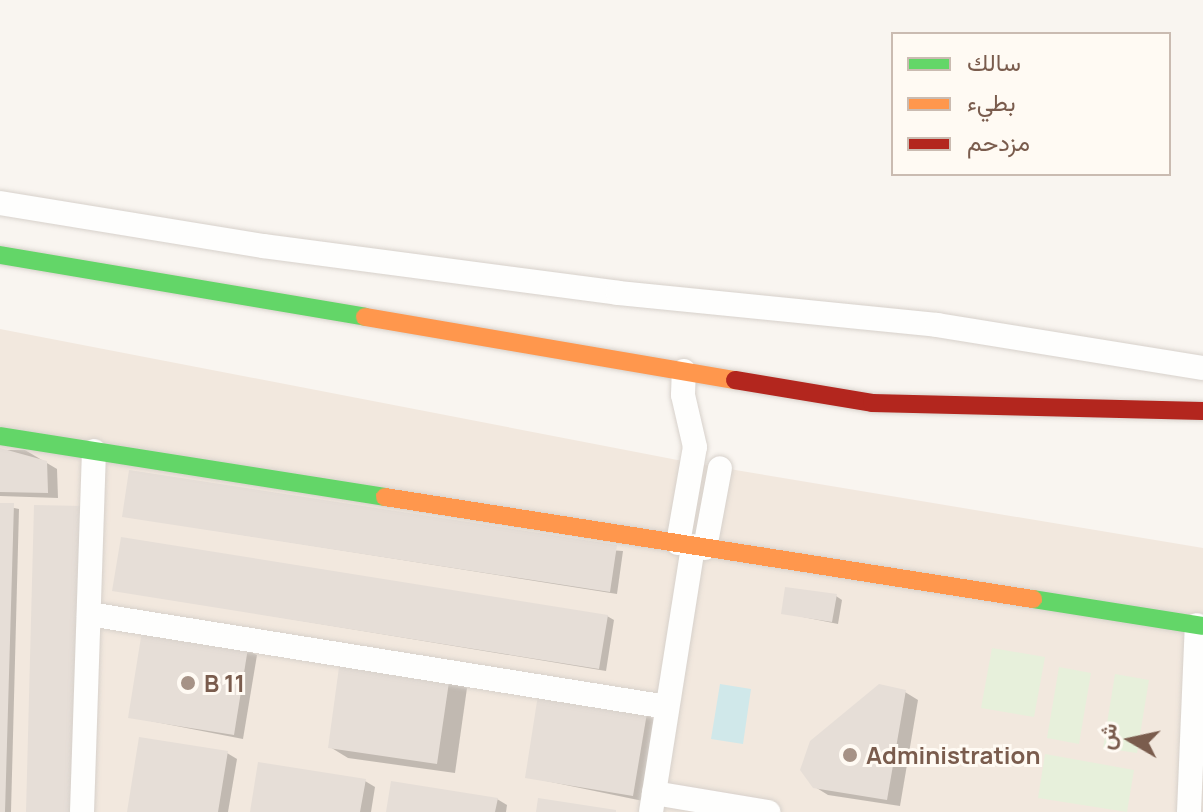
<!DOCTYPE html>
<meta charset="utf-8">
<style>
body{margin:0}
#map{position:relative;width:1203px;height:812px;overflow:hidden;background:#f9f5f0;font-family:Manrope,Vazirmatn,sans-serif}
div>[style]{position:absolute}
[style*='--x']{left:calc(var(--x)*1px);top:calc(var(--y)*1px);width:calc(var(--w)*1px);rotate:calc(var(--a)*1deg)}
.residential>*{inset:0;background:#f2e8de}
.green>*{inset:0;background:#e7f0db}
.water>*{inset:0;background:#d0e8ea}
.shadow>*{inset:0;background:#0003}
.building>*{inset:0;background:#e6ded7}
.roads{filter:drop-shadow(0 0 2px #d7d1cb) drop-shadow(0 0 2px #d7d1cb)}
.street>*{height:24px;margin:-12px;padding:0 12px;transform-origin:12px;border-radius:12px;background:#fefefd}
.fast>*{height:18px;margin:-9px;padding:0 9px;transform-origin:9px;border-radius:9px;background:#63d668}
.slow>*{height:18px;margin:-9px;padding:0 9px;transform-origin:9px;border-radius:9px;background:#ff974d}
.jam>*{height:18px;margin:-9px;padding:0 9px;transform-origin:9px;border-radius:9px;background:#b3261e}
.dots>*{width:22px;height:22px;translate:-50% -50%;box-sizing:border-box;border:4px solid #fffaf3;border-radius:50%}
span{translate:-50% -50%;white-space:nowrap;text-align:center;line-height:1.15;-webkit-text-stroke:6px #fffaf3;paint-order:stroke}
.poi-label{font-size:24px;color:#7a5c4d;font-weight:700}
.left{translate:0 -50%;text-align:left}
.legend{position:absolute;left:891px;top:32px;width:280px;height:144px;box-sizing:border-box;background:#fffaf3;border:2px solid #cabbb1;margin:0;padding:10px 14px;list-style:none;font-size:24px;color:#7a5c4d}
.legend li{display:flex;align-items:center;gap:16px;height:40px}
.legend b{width:40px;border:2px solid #cabbb1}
.north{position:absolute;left:1091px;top:700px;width:80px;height:80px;-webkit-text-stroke:6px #fffaf3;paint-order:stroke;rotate:279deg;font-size:22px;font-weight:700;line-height:32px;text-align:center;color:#7a5c4d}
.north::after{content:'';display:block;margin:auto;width:28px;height:36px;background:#7a5c4d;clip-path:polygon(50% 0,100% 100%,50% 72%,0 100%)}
</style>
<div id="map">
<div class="residential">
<div style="clip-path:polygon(0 329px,693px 463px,1203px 548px,1203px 812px,0 812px)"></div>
</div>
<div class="green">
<div style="clip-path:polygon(992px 648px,1045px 657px,1034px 717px,981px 708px)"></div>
<div style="clip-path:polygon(1059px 667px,1091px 673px,1079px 744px,1047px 738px)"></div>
<div style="clip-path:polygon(1115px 674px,1149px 680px,1137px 753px,1103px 748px)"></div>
<div style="clip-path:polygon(1045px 754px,1134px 770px,1127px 812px,1038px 798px)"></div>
</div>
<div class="water">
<div style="clip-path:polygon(720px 684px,751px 689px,743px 744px,711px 739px)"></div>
</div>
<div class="shadow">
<div style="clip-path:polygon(0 450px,25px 450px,57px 469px,58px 498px,0 496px)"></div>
<div style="clip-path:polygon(0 505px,19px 509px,11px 812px,0 812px)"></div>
<div style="clip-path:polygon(124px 516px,623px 551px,617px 594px)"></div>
<div style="clip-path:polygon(115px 590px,607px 616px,614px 620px,606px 671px)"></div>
<div style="clip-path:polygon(836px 596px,842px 600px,838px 624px,783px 613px)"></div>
<div style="clip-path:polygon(247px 650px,257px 655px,243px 739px,130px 717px)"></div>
<div style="clip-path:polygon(449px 677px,467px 688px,455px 773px,348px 758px,330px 747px)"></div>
<div style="clip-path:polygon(905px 692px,918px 700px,900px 806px,828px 795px,815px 787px)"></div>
<div style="clip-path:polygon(646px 715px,656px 720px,643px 801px,527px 777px)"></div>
<div style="clip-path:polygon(227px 753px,237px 759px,228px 812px,129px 812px)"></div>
<div style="clip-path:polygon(365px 781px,375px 787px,371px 812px,252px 812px)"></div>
<div style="clip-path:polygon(497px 799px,507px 805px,506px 812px,388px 812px)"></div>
</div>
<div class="building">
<div style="clip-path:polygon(0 448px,47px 461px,48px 493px,0 492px)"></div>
<div style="clip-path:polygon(129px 470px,617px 545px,610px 592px,122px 517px)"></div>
<div style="clip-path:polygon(0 503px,14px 503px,5px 812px,0 812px)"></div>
<div style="clip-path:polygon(34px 505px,84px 506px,76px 812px,26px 812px)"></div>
<div style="clip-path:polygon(121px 537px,608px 615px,599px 669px,112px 591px)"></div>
<div style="clip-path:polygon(785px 587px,837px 594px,832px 622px,781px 614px)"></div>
<div style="clip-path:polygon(142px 631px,248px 648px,234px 735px,128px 718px)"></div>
<div style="clip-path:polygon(340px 660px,450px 675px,437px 764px,328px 748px)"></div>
<div style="clip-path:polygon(879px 684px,906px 690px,887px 800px,813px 788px,800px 770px,810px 741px)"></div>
<div style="clip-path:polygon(538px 695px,647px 713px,633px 796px,525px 778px)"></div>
<div style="clip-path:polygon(139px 737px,228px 751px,218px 812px,127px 812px)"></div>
<div style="clip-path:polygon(258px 762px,366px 779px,360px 812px,250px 812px)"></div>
<div style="clip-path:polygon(391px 781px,498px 798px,495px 812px,386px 812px)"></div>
<div style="clip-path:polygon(538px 798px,616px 810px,616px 812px,536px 812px)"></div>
</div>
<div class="roads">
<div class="street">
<div style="--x:0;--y:203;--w:266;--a:9.3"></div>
<div style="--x:263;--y:246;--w:358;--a:7.5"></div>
<div style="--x:618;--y:293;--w:321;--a:5.7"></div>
<div style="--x:937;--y:325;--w:269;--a:9.2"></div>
<div style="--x:678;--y:543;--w:97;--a:-80"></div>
<div style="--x:695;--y:447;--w:53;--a:-103"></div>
<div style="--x:683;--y:395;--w:24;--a:-88"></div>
<div style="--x:705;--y:548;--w:81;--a:-79.4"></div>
<div style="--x:89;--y:614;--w:585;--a:9.14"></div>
<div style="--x:654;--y:793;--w:116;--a:9.5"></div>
<div style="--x:82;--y:812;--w:361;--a:-88.1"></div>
<div style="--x:651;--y:812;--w:269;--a:-81"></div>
<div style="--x:1189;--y:812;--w:187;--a:-87.6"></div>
</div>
<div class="fast">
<div style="--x:0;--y:255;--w:370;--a:9.6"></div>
<div style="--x:0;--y:436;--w:390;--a:9"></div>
<div style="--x:1033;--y:599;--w:172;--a:9"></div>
</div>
<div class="slow">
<div style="--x:365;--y:317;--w:375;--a:9.7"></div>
<div style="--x:385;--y:497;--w:656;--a:8.95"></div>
</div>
<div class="jam">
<div style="--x:735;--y:380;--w:139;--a:9.5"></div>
<div style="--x:872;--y:403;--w:331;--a:1.4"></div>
</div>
</div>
<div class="dots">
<div style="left:188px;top:683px;background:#a69286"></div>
<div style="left:850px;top:755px;background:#a69286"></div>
</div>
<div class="poi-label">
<span class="left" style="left:204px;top:683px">B 11</span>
<span class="left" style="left:866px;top:755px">Administration</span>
</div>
<ul class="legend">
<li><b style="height:10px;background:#63d668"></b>سالك</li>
<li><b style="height:10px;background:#ff974d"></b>بطيء</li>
<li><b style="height:10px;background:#b3261e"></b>مزدحم</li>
</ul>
<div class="north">ش</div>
</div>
